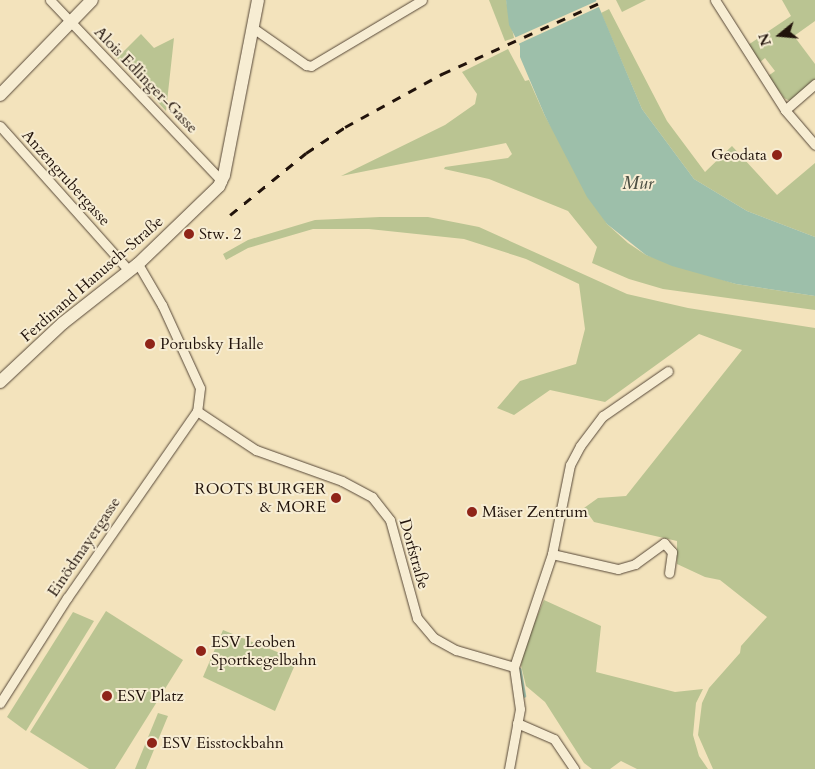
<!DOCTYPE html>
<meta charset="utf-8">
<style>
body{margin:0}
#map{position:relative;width:815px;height:769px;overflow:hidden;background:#f3e3bc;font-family:Cardo,serif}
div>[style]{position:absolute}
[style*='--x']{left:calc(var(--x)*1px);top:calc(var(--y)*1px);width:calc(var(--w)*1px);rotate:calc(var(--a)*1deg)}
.green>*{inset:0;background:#bac492}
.water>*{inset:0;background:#9dbfaa}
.pier>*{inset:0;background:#f3e3bc}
.stream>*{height:2.5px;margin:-1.25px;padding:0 1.25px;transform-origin:1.25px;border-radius:1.25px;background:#9dbfaa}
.roads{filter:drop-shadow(0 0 1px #564737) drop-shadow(0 0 1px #564737)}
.street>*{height:9px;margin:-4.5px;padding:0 4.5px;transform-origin:4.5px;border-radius:4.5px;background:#f7edd3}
.secondary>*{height:12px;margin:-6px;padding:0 6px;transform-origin:6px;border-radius:6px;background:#f7edd3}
.rail>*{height:2.5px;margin-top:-1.25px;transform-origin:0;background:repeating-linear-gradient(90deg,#21130b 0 9px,transparent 0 18px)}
.dots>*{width:14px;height:14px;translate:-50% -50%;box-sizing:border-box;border:2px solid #f7edd3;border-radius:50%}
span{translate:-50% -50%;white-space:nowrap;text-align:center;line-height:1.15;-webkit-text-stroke:4px #f7edd3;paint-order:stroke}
.street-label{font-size:16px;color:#21130b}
.poi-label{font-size:16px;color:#21130b}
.right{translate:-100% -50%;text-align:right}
.left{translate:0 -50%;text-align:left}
.water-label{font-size:18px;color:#4c4f43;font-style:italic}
.north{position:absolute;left:755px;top:10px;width:50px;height:50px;-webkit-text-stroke:4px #f7edd3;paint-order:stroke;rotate:253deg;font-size:14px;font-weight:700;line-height:20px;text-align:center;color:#21130b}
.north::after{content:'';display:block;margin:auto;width:18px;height:22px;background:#21130b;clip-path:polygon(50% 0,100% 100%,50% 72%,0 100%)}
</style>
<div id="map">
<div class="green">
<div style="clip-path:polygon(489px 0,506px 0,514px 38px,505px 41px)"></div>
<div style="clip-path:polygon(616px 0,646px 0,622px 12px)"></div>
<div style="clip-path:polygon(782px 0,815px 0,815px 21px,794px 36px,815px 64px,815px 79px,790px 101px,784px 98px,768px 76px,775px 71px,765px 58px,759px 63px,748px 45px,791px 16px)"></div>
<div style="clip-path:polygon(609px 9px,667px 121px,705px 172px,732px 146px,777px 195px,815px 163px,815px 237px,747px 211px,694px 179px,642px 109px,601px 13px)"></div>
<div style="clip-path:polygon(141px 34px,154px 48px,174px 38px,166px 111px,117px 58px)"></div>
<div style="clip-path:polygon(508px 49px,525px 81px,529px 80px,545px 116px,607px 224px,628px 243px,646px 255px,736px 284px,815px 296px,815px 310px,663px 289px,629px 279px,592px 263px,597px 247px,568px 211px,489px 179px,444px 169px,445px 167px,508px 158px,512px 154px,506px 143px,341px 176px,445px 125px,475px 104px,477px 94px,462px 72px)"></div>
<div style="clip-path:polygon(380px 217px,428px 217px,479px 227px,627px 294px,688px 308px,815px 328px,815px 769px,713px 769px,698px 735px,702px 703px,709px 688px,740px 653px,741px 646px,767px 617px,720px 580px,705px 577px,677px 564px,677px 541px,594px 522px,584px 508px,598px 498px,626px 496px,742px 350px,699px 334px,605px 402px,550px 390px,514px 415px,497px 408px,520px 381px,576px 364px,585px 329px,579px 284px,526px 259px,464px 239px,369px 229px,313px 229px,248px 248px,226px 260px,223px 254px,248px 240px,315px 220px)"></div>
<div style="clip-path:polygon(544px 600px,601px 626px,596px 672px,675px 692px,703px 689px,696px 703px,693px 735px,699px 756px,708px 769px,637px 769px,621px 761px,610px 769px,592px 769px,584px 763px,545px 702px,526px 686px,521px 665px,524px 647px)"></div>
<div style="clip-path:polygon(106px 611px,183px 660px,115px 769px,89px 769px,30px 732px)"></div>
<div style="clip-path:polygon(73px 612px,94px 621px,26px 731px,7px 717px)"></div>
<div style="clip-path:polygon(223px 630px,297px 660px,275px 711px,203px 677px)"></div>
<div style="clip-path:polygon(158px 713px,168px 716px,146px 769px,135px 769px)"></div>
</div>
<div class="water">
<div style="clip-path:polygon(506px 0,596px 0,642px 109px,694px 179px,747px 211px,815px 237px,815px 296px,736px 284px,672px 266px,646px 255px,607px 224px,587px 197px,545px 116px,520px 57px,520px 46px,509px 25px)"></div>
</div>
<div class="pier">
<div style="clip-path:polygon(599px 0,601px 6px,516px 45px,514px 38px)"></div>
</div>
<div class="stream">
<div style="--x:520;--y:669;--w:27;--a:80"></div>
</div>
<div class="roads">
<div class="street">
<div style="--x:50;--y:0;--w:250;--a:46.5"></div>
<div style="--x:715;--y:0;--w:130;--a:57.5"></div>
<div style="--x:785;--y:110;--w:46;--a:49.4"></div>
<div style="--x:253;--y:28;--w:65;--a:34.9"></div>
<div style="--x:306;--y:65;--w:5;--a:11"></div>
<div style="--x:311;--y:66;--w:129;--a:-30.7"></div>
<div style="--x:785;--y:110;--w:40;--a:-41"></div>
<div style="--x:0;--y:126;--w:194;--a:48.3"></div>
<div style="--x:138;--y:264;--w:48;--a:59.7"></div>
<div style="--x:162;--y:305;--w:91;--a:65.4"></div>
<div style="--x:200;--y:388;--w:23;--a:97"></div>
<div style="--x:197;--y:411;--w:71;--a:33.5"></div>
<div style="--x:256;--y:450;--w:91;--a:19.8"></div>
<div style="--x:342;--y:481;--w:34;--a:28"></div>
<div style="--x:372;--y:497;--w:29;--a:52"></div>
<div style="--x:390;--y:520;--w:102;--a:74.6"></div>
<div style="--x:417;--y:618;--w:26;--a:50"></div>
<div style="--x:434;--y:638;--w:25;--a:29"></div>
<div style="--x:456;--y:650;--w:60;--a:16.3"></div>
<div style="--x:514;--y:667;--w:42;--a:81.9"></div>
<div style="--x:520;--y:709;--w:61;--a:100.4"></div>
<div style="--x:552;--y:554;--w:68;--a:12.8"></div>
<div style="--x:618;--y:569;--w:18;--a:-16"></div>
<div style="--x:635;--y:564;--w:36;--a:-36"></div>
<div style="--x:664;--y:543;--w:12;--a:48"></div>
<div style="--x:672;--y:552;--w:21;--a:98"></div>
<div style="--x:514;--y:667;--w:119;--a:-71.4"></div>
<div style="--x:552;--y:554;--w:91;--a:-78.6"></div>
<div style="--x:570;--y:465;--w:21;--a:-62"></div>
<div style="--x:580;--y:446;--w:38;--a:-53"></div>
<div style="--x:603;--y:416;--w:79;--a:-34.7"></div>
<div style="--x:0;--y:703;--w:125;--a:-57.5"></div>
<div style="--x:67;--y:598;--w:228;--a:-55.2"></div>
<div style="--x:517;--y:723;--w:40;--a:23.4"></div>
<div style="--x:554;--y:739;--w:36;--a:56"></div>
</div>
<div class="secondary">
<div style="--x:0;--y:95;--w:132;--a:-45.9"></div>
<div style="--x:0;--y:382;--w:86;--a:-43.1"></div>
<div style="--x:63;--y:323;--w:95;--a:-38.2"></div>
<div style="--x:138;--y:264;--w:112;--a:-43.9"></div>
<div style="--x:219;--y:186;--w:12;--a:-66"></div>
<div style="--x:224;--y:175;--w:178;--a:-79"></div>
</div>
</div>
<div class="rail">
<div style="--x:230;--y:215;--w:98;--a:-39.2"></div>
<div style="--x:306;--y:153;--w:47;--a:-33.7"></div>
<div style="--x:345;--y:127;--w:111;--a:-28.7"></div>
<div style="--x:442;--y:74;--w:180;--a:-24.3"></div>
</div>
<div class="dots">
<div style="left:777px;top:155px;background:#8f2418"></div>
<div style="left:189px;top:234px;background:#8f2418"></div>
<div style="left:150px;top:344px;background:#8f2418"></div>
<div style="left:336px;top:498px;background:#8f2418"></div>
<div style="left:472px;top:512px;background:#8f2418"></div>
<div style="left:201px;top:651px;background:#8f2418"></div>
<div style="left:107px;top:696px;background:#8f2418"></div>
<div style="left:152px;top:743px;background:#8f2418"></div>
</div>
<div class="street-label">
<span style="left:146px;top:80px;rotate:46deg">Alois Edlinger-Gasse</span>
<span style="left:66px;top:178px;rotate:48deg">Anzengrubergasse</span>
<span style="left:92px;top:279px;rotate:-41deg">Ferdinand Hanusch-Straße</span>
<span style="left:84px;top:547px;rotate:-56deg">Einödmayergasse</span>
<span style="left:414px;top:554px;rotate:74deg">Dorfstraße</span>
</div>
<div class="poi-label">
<span class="right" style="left:767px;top:155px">Geodata</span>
<span class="left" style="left:199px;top:234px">Stw. 2</span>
<span class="left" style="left:160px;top:344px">Porubsky Halle</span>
<span class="right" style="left:326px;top:498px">ROOTS BURGER<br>&amp; MORE</span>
<span class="left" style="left:482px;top:512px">Mäser Zentrum</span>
<span class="left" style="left:211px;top:651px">ESV Leoben<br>Sportkegelbahn</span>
<span class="left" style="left:117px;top:696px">ESV Platz</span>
<span class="left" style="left:162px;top:743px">ESV Eisstockbahn</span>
</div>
<div class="water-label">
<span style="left:638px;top:184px">Mur</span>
</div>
<div class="north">N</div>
</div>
